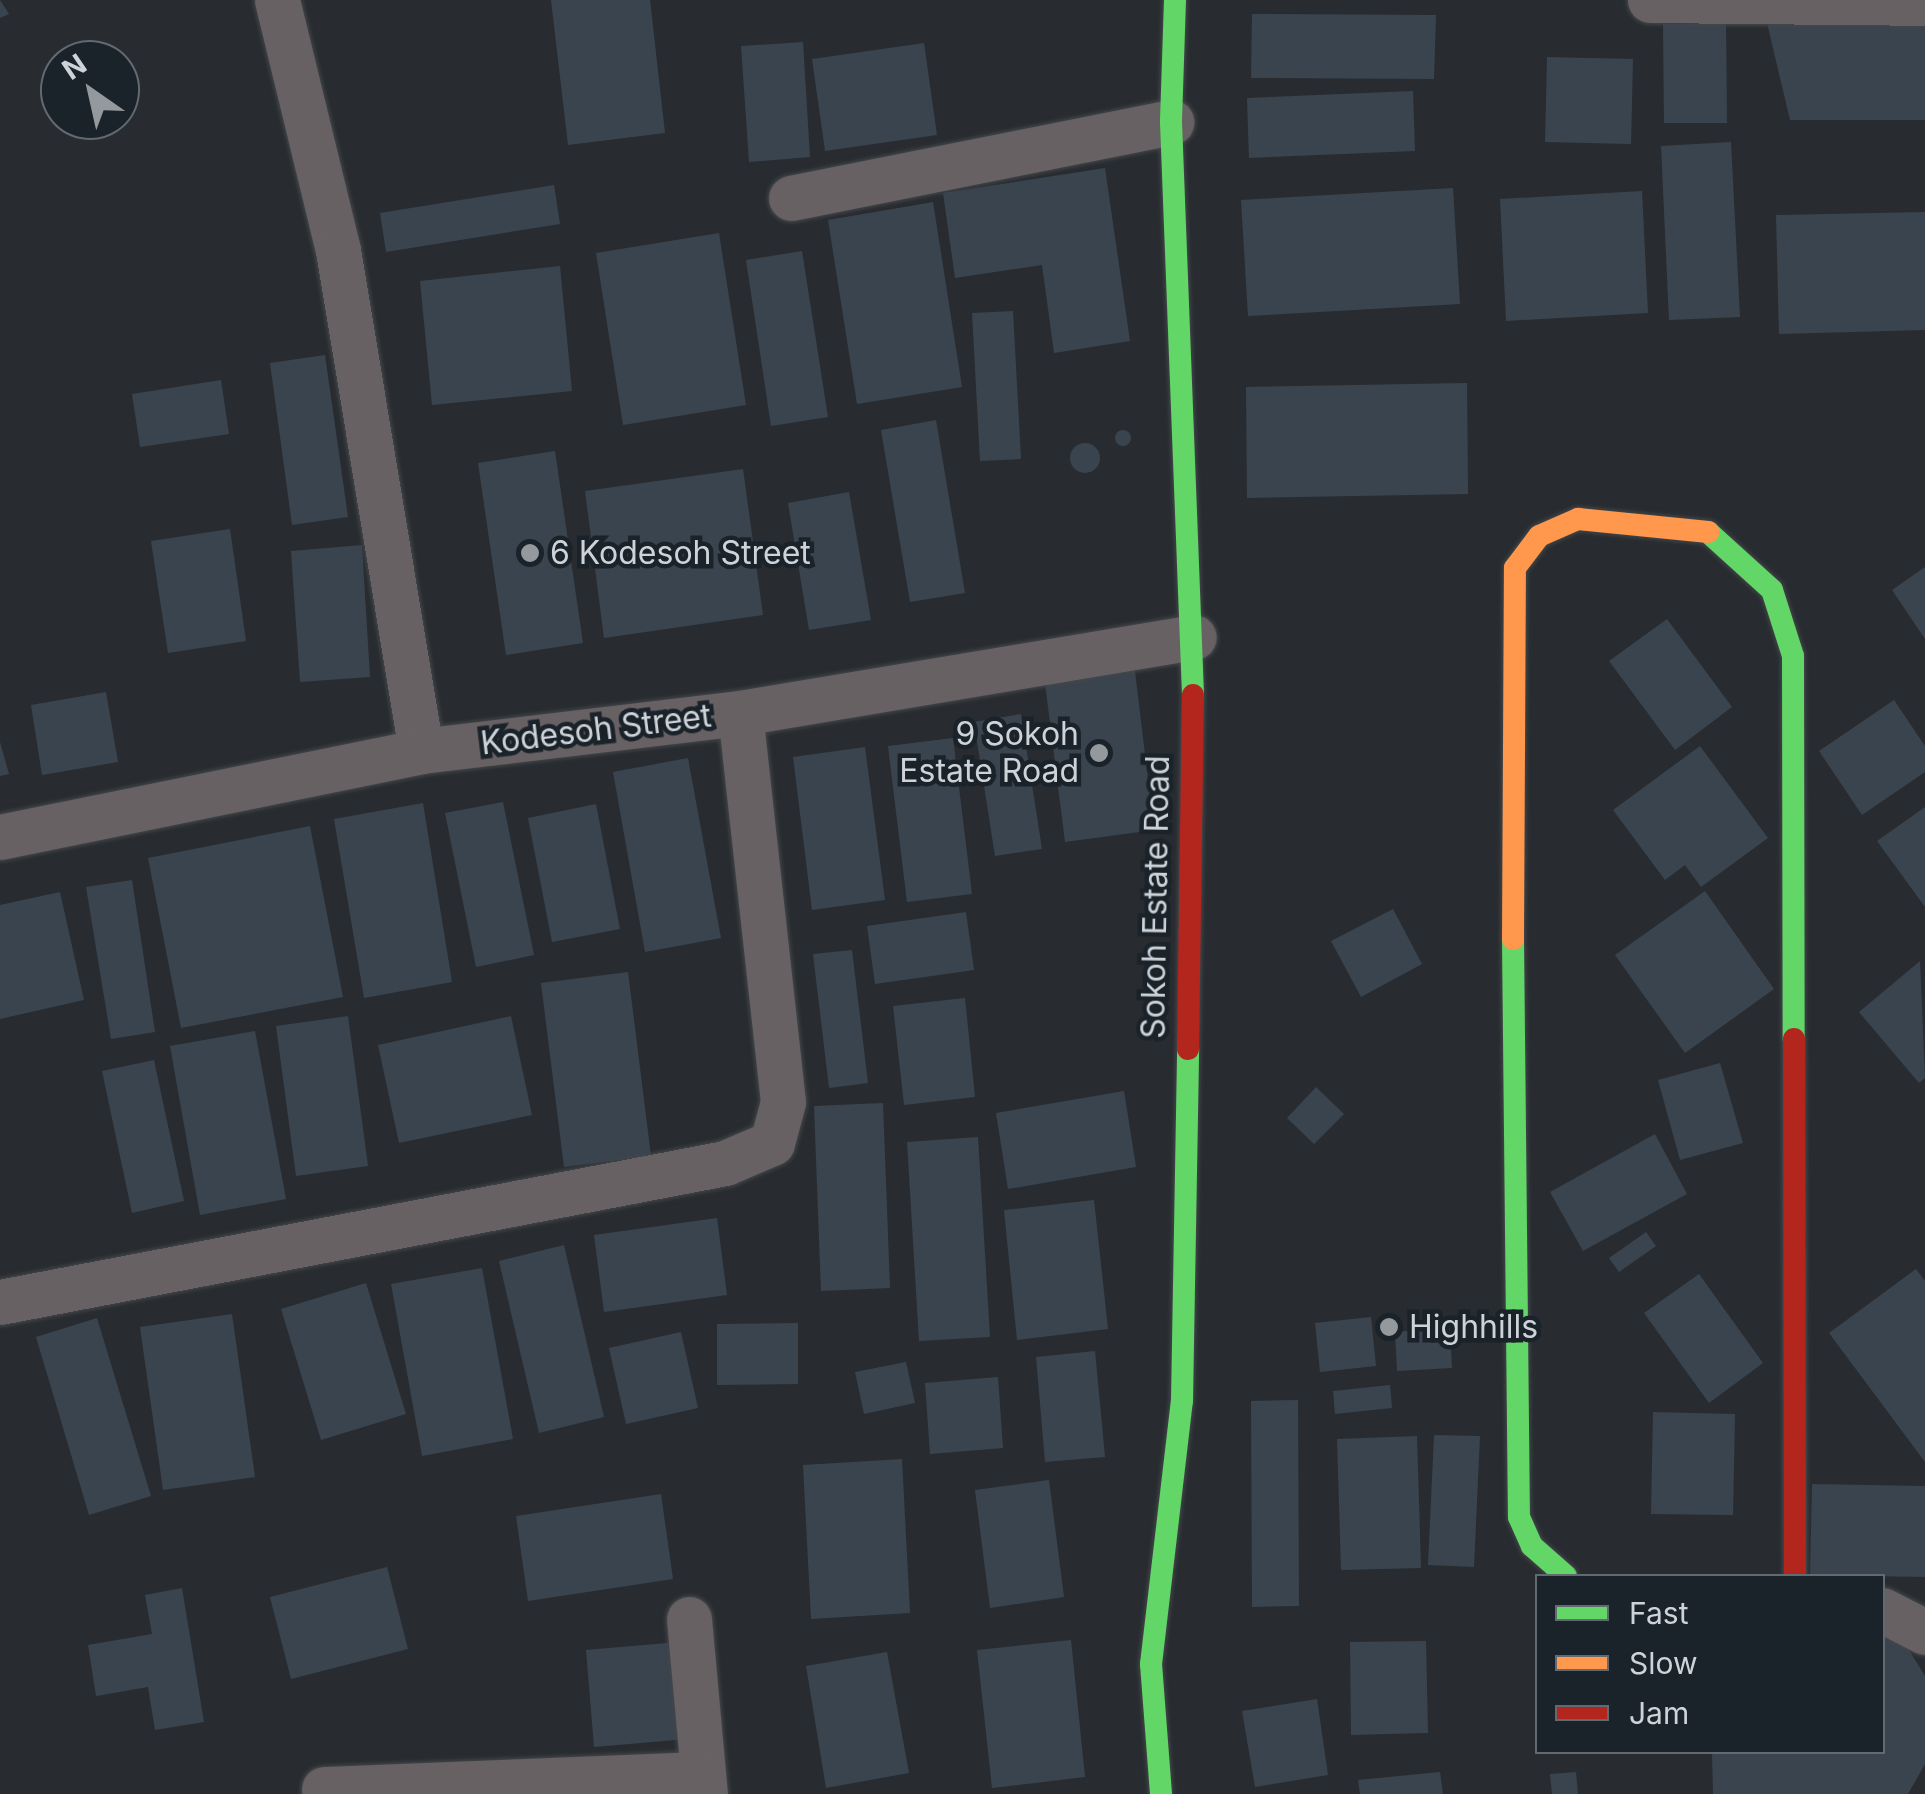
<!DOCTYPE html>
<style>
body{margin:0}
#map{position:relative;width:1925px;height:1794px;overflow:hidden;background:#282c30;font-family:Inter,sans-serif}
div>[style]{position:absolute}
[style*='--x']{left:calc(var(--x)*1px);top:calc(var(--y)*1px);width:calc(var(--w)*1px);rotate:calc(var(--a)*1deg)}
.building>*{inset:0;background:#3a444f}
.round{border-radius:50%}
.roads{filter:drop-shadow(0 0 2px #43474a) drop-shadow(0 0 2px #43474a)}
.street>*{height:45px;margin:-22.5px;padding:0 22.5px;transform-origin:22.5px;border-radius:22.5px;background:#686163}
.fast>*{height:22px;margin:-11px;padding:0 11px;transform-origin:11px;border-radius:11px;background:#63d668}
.slow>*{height:22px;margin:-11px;padding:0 11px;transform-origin:11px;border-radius:11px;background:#ff974d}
.jam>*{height:22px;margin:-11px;padding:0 11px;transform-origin:11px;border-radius:11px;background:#b3261e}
.dots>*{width:28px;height:28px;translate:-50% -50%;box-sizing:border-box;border:5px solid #1a222a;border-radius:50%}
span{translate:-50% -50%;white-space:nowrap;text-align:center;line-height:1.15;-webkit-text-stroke:9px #1a222a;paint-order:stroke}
.poi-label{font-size:32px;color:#ced3d9}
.left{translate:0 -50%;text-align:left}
.right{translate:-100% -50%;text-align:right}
.street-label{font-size:32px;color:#ced3d9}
.legend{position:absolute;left:1535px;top:1574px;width:350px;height:180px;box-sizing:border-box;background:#1a222a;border:2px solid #626970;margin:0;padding:12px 18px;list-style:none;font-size:30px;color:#ced3d9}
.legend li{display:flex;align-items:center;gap:20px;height:50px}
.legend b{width:50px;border:2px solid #626970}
.north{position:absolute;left:40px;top:40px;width:100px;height:100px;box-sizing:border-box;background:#1a222a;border:2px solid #626970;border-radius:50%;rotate:326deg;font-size:28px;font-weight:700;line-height:40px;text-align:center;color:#ced3d9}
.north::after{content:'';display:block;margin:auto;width:35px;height:45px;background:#94999e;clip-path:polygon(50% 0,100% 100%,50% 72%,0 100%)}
</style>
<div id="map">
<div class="building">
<div style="clip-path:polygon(0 0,9px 14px,0 18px)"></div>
<div style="clip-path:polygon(551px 0,650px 0,665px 133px,568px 145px)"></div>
<div style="clip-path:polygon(1252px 14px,1436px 15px,1434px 79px,1251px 78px)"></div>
<div style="clip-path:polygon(1726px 23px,1727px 123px,1664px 123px,1663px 24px)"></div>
<div style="clip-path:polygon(1767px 23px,1925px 23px,1925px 120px,1790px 120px)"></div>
<div style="clip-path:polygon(803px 42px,810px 157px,749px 162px,741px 46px)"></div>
<div style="clip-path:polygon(924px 43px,937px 135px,825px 151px,812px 59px)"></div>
<div style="clip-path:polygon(1547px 57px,1633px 59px,1631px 144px,1545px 142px)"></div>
<div style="clip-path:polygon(1413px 91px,1415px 151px,1249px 158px,1247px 98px)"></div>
<div style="clip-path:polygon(1731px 142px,1740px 317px,1669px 320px,1661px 146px)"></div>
<div style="clip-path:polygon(1105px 168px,1130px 341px,1054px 353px,1042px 265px,955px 278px,943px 193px)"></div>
<div style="clip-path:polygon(554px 185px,560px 224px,386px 252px,380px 213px)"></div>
<div style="clip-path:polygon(1453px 188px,1460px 304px,1248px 316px,1241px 200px)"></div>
<div style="clip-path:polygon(1642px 191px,1648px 313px,1506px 321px,1500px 199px)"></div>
<div style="clip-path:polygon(933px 202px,962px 387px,857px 404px,828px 220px)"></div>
<div style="clip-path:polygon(1925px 212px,1925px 330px,1779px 334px,1776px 215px)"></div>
<div style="clip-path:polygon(719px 233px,746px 405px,623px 425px,596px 253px)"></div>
<div style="clip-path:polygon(802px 251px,828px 417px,771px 426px,746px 260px)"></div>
<div style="clip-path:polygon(560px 266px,572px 391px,432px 405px,420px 281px)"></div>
<div style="clip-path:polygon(1013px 311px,1021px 459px,980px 461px,972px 313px)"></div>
<div style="clip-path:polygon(325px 355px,348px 517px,292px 525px,270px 363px)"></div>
<div style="clip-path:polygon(221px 380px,229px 434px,140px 447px,132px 394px)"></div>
<div style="clip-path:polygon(1467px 383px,1468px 494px,1247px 498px,1246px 387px)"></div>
<div style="clip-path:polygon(936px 420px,965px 593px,910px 602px,881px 430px)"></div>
<div class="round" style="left:1115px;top:430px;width:16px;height:16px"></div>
<div class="round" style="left:1070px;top:443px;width:30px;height:30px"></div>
<div style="clip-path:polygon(555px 451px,583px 643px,506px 655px,478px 463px)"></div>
<div style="clip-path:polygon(743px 469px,763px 615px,604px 638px,585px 491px)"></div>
<div style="clip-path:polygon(849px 492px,871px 620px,809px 630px,788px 503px)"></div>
<div style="clip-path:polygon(230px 529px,246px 641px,168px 653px,151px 541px)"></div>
<div style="clip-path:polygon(362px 545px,370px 677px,300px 682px,291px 551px)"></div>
<div style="clip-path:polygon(1925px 567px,1925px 639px,1892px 590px)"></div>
<div style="clip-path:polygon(1667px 619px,1732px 707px,1675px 750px,1609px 661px)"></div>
<div style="clip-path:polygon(1134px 663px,1154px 830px,1065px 842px,1044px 675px)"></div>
<div style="clip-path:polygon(106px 692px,118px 762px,42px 775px,31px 705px)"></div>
<div style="clip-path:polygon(1894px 700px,1925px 746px,1925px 772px,1862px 815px,1819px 751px)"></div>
<div style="clip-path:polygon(1021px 714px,1042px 849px,995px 856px,974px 722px)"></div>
<div style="clip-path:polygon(953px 738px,972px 894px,907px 902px,888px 746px)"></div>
<div style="clip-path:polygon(0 742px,9px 774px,0 776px)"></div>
<div style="clip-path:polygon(1700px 746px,1768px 838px,1701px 887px,1685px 865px,1665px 880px,1613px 810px)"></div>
<div style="clip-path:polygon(865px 747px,885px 900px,812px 910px,793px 757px)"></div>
<div style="clip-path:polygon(688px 758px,721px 938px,645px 952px,613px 772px)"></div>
<div style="clip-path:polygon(503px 802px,534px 955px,476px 967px,445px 813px)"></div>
<div style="clip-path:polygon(423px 803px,452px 982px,364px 998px,334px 819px)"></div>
<div style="clip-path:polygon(596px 804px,620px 929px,552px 942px,528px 818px)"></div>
<div style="clip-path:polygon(1925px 807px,1925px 907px,1877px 841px)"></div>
<div style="clip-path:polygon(310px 826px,343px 997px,181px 1028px,148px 858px)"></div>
<div style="clip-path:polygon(132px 880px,155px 1032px,111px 1039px,86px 887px)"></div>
<div style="clip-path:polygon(1705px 891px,1774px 989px,1685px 1053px,1615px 955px)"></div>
<div style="clip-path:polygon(60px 892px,84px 1000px,0 1019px,0 905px)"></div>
<div style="clip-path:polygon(1393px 909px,1422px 964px,1361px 997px,1331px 941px)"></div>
<div style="clip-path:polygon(966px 912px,974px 970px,875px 984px,867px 926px)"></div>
<div style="clip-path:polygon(852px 950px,868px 1083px,829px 1088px,813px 954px)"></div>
<div style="clip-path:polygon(1920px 961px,1925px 1078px,1919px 1083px,1859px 1012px)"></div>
<div style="clip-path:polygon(628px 972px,651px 1156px,564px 1167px,541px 983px)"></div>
<div style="clip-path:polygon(965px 998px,975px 1097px,904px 1105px,893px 1006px)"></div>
<div style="clip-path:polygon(348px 1016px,368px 1166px,296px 1176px,276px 1026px)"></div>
<div style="clip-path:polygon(511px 1016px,532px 1115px,399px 1143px,378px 1045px)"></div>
<div style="clip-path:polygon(255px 1031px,286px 1199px,200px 1215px,170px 1046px)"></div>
<div style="clip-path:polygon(154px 1060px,184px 1201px,132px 1213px,102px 1071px)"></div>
<div style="clip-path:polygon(1720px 1063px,1743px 1143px,1680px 1160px,1658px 1080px)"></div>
<div style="clip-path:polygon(1316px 1087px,1344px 1114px,1314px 1144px,1287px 1118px)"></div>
<div style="clip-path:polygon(1124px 1091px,1136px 1167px,1008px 1189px,996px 1113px)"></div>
<div style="clip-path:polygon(883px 1103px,890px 1288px,821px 1291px,814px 1106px)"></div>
<div style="clip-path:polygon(1655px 1134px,1687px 1194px,1583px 1251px,1550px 1192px)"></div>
<div style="clip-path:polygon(978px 1137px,990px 1337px,919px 1341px,907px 1142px)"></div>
<div style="clip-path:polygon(1094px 1200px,1108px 1329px,1017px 1340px,1004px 1210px)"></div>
<div style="clip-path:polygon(717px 1218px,727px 1295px,604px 1312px,594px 1235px)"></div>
<div style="clip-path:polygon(1646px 1232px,1656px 1246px,1619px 1272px,1609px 1258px)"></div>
<div style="clip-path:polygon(564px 1245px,604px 1417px,539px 1433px,499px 1261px)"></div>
<div style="clip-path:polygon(482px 1268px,513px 1439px,422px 1456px,391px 1284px)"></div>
<div style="clip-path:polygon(1916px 1269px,1925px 1281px,1925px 1462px,1829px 1333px)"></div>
<div style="clip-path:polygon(1699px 1274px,1763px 1363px,1709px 1403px,1644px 1313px)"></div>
<div style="clip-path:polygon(366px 1283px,406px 1414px,321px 1440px,281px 1309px)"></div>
<div style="clip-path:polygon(232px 1314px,255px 1477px,163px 1490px,140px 1327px)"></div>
<div style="clip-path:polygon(1371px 1317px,1376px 1366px,1320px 1372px,1315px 1323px)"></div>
<div style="clip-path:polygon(97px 1318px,151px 1496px,89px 1515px,36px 1337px)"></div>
<div style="clip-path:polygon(798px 1323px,798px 1384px,717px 1385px,717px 1324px)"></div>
<div style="clip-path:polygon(1450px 1328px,1452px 1368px,1397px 1371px,1395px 1332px)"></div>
<div style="clip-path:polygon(681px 1332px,698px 1408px,626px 1424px,609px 1348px)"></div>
<div style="clip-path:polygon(1095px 1351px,1105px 1457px,1045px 1462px,1036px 1357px)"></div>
<div style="clip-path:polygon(906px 1362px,915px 1403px,864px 1414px,855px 1372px)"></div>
<div style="clip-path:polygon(998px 1377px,1003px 1448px,930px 1454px,925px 1383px)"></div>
<div style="clip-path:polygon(1390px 1385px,1392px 1408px,1335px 1414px,1333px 1391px)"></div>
<div style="clip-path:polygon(1298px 1400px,1299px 1606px,1252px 1607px,1251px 1401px)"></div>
<div style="clip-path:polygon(1653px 1412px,1735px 1414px,1733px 1515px,1651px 1514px)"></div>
<div style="clip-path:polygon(1434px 1435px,1480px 1436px,1474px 1567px,1428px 1565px)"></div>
<div style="clip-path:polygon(1417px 1436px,1421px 1568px,1341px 1570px,1337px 1439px)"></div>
<div style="clip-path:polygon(902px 1459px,910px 1613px,811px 1619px,803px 1465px)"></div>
<div style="clip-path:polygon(1049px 1480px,1064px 1597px,990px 1608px,975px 1490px)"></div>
<div style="clip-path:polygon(1812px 1484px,1925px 1486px,1925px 1577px,1810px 1575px)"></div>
<div style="clip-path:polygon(661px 1494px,673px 1579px,528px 1601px,516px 1516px)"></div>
<div style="clip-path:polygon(387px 1567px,408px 1649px,291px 1679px,270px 1597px)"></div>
<div style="clip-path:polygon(182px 1588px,204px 1722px,155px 1730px,148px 1687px,96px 1696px,88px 1645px,152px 1634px,145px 1595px)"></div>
<div style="clip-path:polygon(1898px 1632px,1925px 1676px,1925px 1764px,1908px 1794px,1713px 1794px,1712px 1752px,1882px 1752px,1882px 1633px)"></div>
<div style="clip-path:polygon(713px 1639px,721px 1736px,594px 1747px,586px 1650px)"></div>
<div style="clip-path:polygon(1071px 1640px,1085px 1777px,992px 1788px,977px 1650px)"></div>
<div style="clip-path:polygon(1426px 1641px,1428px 1733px,1351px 1735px,1350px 1642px)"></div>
<div style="clip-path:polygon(887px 1652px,909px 1773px,826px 1788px,806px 1666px)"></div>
<div style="clip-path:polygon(1317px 1699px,1328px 1775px,1255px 1787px,1242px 1711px)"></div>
<div style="clip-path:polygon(1440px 1772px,1443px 1794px,1360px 1794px,1358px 1780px)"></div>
<div style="clip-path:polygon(1576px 1772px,1578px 1794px,1552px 1794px,1550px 1774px)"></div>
</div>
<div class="roads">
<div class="street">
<div style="--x:277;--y:0;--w:257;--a:76.3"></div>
<div style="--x:338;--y:250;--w:508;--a:80.59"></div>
<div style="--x:1650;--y:0;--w:275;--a:0.6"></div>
<div style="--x:791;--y:198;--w:388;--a:-11.3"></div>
<div style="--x:0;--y:837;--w:430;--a:-11.5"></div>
<div style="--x:421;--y:751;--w:321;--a:-6.8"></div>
<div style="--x:740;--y:713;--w:460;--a:-9.5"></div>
<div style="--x:0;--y:1302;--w:738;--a:-10.85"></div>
<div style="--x:725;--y:1163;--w:51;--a:-23.1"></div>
<div style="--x:772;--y:1143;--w:42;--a:-75"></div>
<div style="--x:783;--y:1102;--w:391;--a:-96.3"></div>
<div style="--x:1882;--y:1610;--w:48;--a:27.1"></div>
<div style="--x:689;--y:1619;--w:176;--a:84.8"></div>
<div style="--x:324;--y:1789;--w:379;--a:-2.3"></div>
</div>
<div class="fast">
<div style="--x:1175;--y:0;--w:122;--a:91.9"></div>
<div style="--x:1171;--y:122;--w:573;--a:87.8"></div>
<div style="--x:1708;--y:532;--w:86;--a:42.2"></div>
<div style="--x:1772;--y:590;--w:69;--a:72.3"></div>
<div style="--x:1793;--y:656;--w:383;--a:89.9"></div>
<div style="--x:1513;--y:939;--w:578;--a:89.41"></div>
<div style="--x:1519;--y:1517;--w:32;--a:66"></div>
<div style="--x:1532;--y:1546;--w:45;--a:41.4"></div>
<div style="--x:1161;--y:1794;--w:130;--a:-94.4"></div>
<div style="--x:1151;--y:1664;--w:265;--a:-83.3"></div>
<div style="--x:1182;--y:1401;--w:352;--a:-89"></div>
</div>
<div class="slow">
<div style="--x:1513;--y:939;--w:371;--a:-89.7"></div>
<div style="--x:1515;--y:568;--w:40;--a:-53"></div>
<div style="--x:1539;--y:536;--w:43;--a:-23.6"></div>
<div style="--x:1578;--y:519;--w:131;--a:5.7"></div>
</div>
<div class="jam">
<div style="--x:1794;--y:1039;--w:537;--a:89.89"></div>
<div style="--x:1188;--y:1049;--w:354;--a:-89.2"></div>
</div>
</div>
<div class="dots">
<div style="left:530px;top:553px;background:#94999e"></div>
<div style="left:1099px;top:753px;background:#94999e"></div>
<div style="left:1389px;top:1327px;background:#94999e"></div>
</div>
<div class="poi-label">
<span class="left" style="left:550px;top:553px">6 Kodesoh Street</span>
<span class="right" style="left:1079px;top:753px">9 Sokoh<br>Estate Road</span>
<span class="left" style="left:1409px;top:1327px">Highhills</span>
</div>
<div class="street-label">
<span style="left:596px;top:730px;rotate:-7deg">Kodesoh Street</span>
<span style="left:1156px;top:897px;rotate:-89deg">Sokoh Estate Road</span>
</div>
<ul class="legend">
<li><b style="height:12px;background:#63d668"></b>Fast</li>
<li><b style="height:12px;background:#ff974d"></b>Slow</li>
<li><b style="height:12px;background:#b3261e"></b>Jam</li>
</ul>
<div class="north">N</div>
</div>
